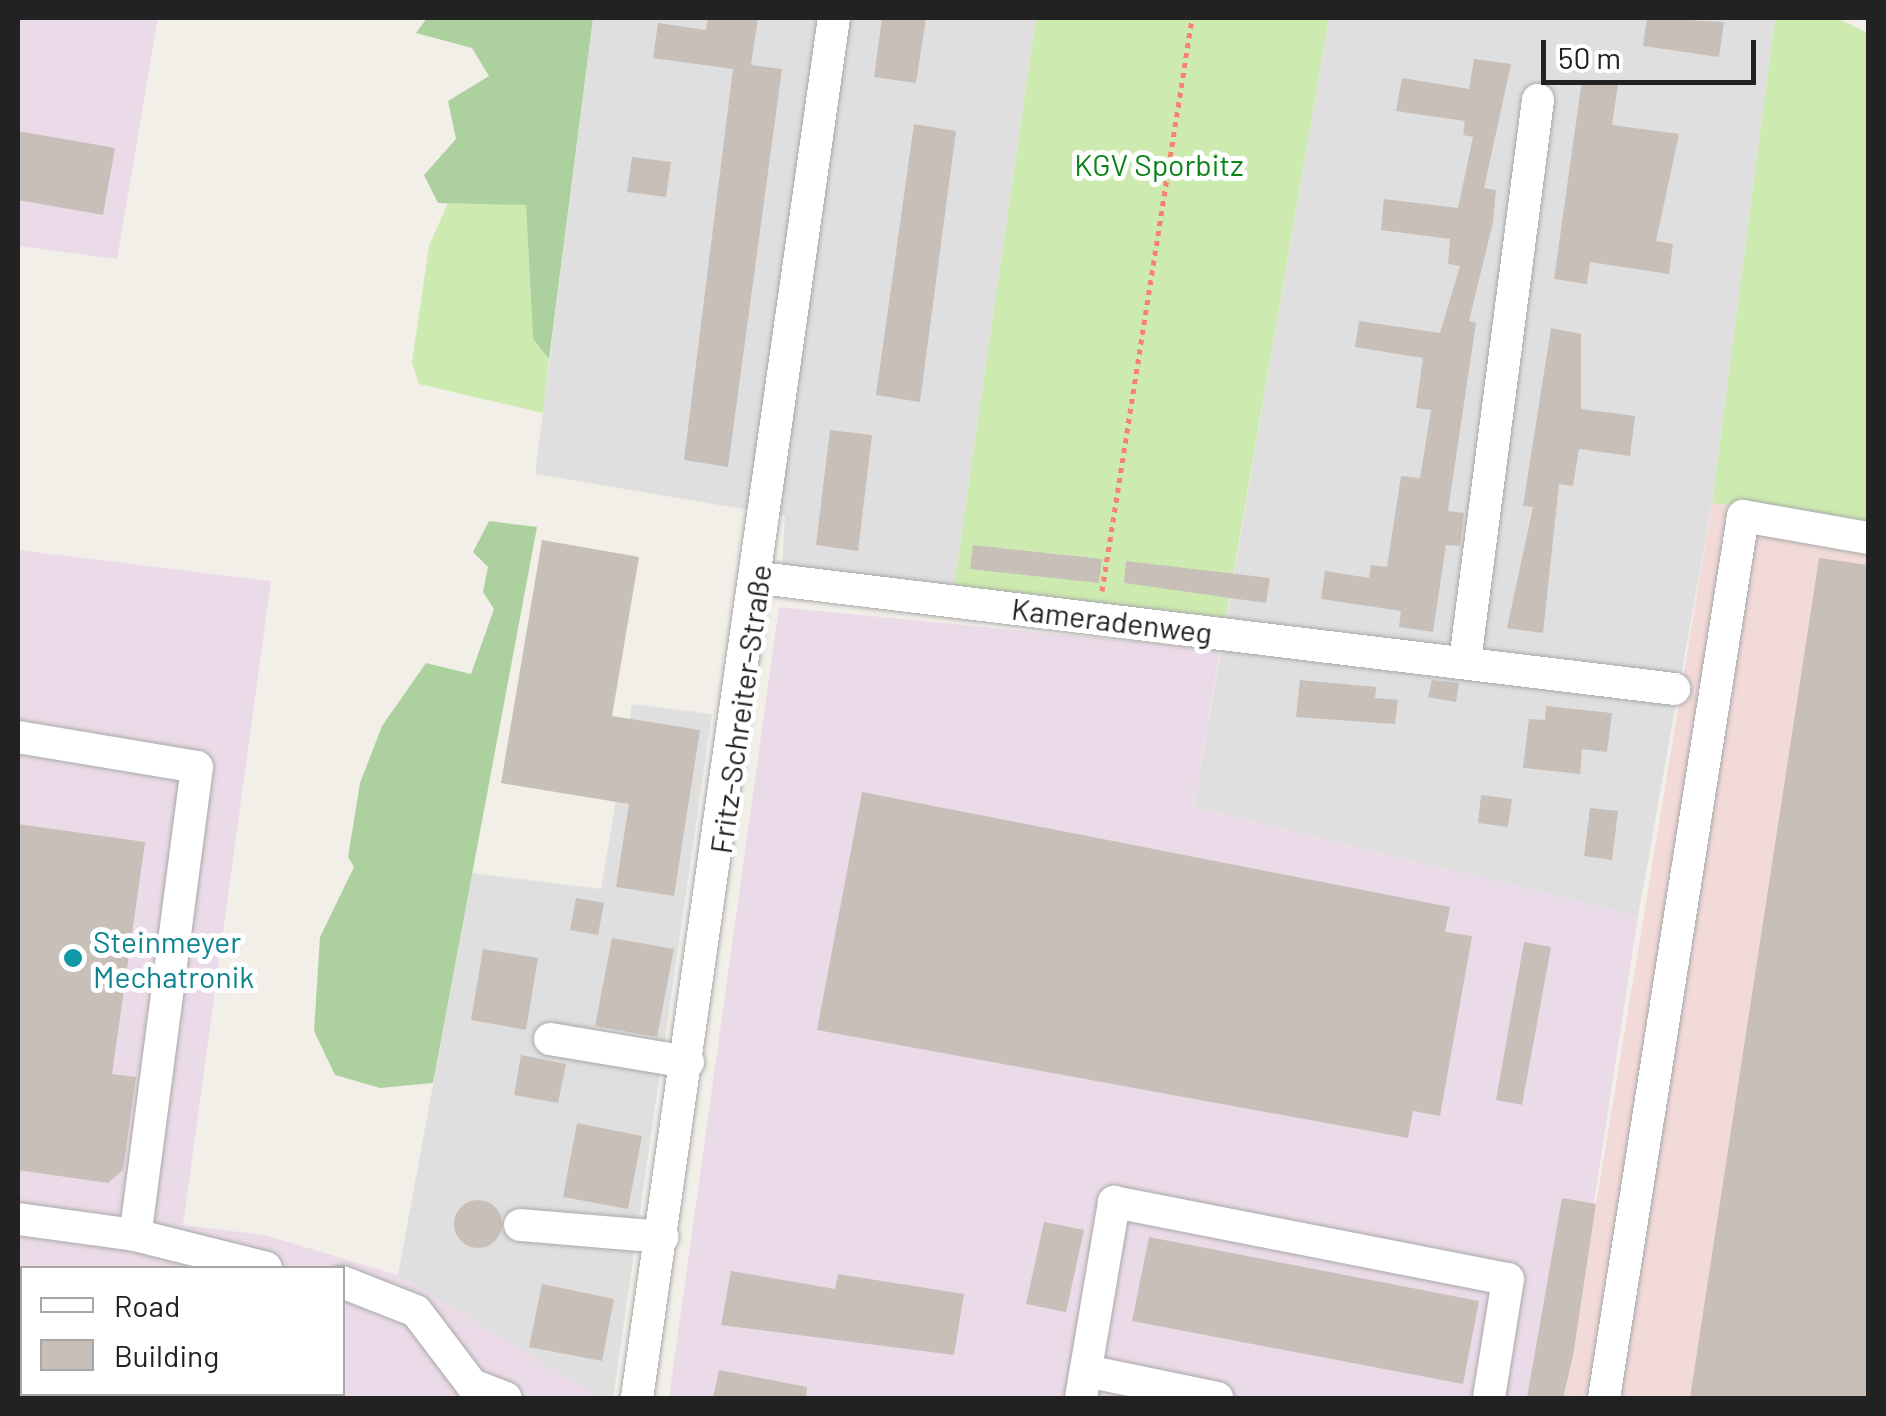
<!DOCTYPE html>
<meta charset="utf-8">
<style>
body{margin:0}
#map{position:relative;width:1886px;height:1416px;overflow:hidden;background:#f2efe9;font-family:Barlow,sans-serif}
div>[style]{position:absolute}
[style*='--x']{left:calc(var(--x)*1px);top:calc(var(--y)*1px);width:calc(var(--w)*1px);rotate:calc(var(--a)*1deg)}
.residential>*{inset:0;background:#e0dfdf}
.commercial>*{inset:0;background:#f2dad9}
.industrial>*{inset:0;background:#ebdbe8}
.grass>*{inset:0;background:#cdebb0}
.forest>*{inset:0;background:#add19e}
.building>*{inset:0;background:#c7bfb8}
.round{border-radius:50%}
.path>*{height:5px;margin-top:-2.5px;transform-origin:0;background:repeating-linear-gradient(90deg,#fa8072 0 5px,transparent 0 10px)}
.roads{filter:drop-shadow(0 0 2px #a9a9a9) drop-shadow(0 0 2px #a9a9a9)}
.minor>*{height:32px;margin:-16px;padding:0 16px;transform-origin:16px;border-radius:16px;background:#fff}
.dots>*{width:28px;height:28px;translate:-50% -50%;box-sizing:border-box;border:5px solid #fff;border-radius:50%}
span{translate:-50% -50%;white-space:nowrap;text-align:center;line-height:1.15;-webkit-text-stroke:10px #fff;paint-order:stroke}
.park-label{font-size:30px;color:#0c8416}
.street-label{font-size:30px;color:#222}
.culture-label{font-size:30px;color:#0d838f}
.left{translate:0 -50%;text-align:left}
.frame{position:absolute;inset:0;border:20px solid #222;pointer-events:none}
.legend{position:absolute;left:20px;top:1266px;width:325px;height:130px;box-sizing:border-box;background:#fff;border:2px solid #a7a7a7;margin:0;padding:12px 18px;list-style:none;font-size:30px;color:#222}
.legend li{display:flex;align-items:center;gap:20px;height:50px}
.legend b{width:50px;border:2px solid #a7a7a7}
.scale{position:absolute;left:1541px;top:40px;width:215px;height:45px;box-sizing:border-box;border:5px solid #222;border-top:0;padding-left:12px;font-size:30px;line-height:35px;white-space:nowrap;color:#222;-webkit-text-stroke:8px #fff;paint-order:stroke}
</style>
<div id="map">
<div class="residential">
<div style="clip-path:polygon(593px 18px,1036px 18px,953px 593px,782px 566px,785px 516px,535px 474px)"></div>
<div style="clip-path:polygon(1329px 18px,1775px 18px,1712px 503px,1638px 916px,1194px 807px)"></div>
<div style="clip-path:polygon(632px 704px,712px 714px,613px 1398px,601px 1398px,398px 1275px,472px 873px,601px 889px)"></div>
</div>
<div class="commercial">
<div style="clip-path:polygon(1712px 503px,1868px 524px,1868px 1398px,1564px 1398px)"></div>
</div>
<div class="industrial">
<div style="clip-path:polygon(18px 18px,158px 18px,117px 259px,18px 246px)"></div>
<div style="clip-path:polygon(evenodd,18px 550px,271px 581px,183px 1225px,265px 1235px,398px 1275px,601px 1398px,18px 1398px,18px 550px,22px 1268px,342px 1268px,342px 1394px,22px 1394px,22px 1268px)"></div>
<div style="clip-path:polygon(779px 607px,1220px 650px,1194px 807px,1638px 916px,1564px 1398px,669px 1398px)"></div>
</div>
<div class="grass">
<div style="clip-path:polygon(1036px 18px,1329px 18px,1224px 628px,953px 593px)"></div>
<div style="clip-path:polygon(1775px 18px,1836px 18px,1868px 33px,1868px 524px,1712px 503px)"></div>
<div style="clip-path:polygon(448px 203px,526px 205px,533px 339px,549px 359px,543px 413px,419px 384px,412px 362px,429px 246px)"></div>
</div>
<div class="forest">
<div style="clip-path:polygon(427px 18px,593px 18px,549px 359px,533px 339px,526px 205px,438px 203px,424px 175px,456px 139px,448px 101px,489px 76px,472px 48px,416px 33px)"></div>
<div style="clip-path:polygon(489px 521px,537px 527px,433px 1083px,380px 1088px,335px 1075px,314px 1031px,320px 937px,354px 867px,348px 857px,360px 783px,382px 726px,426px 663px,471px 674px,494px 609px,483px 592px,488px 567px,473px 552px)"></div>
</div>
<div class="building">
<div style="clip-path:polygon(708px 18px,758px 18px,751px 65px,782px 69px,728px 467px,684px 460px,733px 69px,653px 58px,658px 23px,706px 30px)"></div>
<div style="clip-path:polygon(882px 18px,926px 18px,916px 83px,874px 77px)"></div>
<div style="clip-path:polygon(1647px 18px,1724px 22px,1719px 57px,1643px 46px)"></div>
<div style="clip-path:polygon(1474px 59px,1511px 64px,1484px 188px,1496px 190px,1493px 222px,1469px 321px,1476px 323px,1448px 511px,1464px 513px,1460px 546px,1446px 545px,1433px 632px,1399px 627px,1401px 611px,1321px 599px,1325px 571px,1369px 578px,1371px 565px,1387px 567px,1401px 476px,1420px 478px,1431px 410px,1416px 408px,1423px 358px,1355px 347px,1359px 321px,1440px 333px,1460px 266px,1448px 264px,1450px 239px,1381px 230px,1384px 199px,1458px 208px,1473px 137px,1463px 135px,1465px 121px,1396px 111px,1402px 78px,1469px 89px)"></div>
<div style="clip-path:polygon(1582px 80px,1618px 84px,1612px 125px,1679px 134px,1656px 241px,1673px 244px,1669px 274px,1590px 262px,1587px 284px,1554px 279px)"></div>
<div style="clip-path:polygon(914px 124px,956px 131px,920px 402px,876px 395px)"></div>
<div style="clip-path:polygon(18px 131px,115px 148px,103px 215px,18px 200px)"></div>
<div style="clip-path:polygon(632px 157px,671px 162px,666px 197px,627px 192px)"></div>
<div style="clip-path:polygon(1551px 328px,1581px 334px,1581px 409px,1635px 416px,1630px 456px,1579px 449px,1573px 486px,1559px 484px,1543px 633px,1507px 628px,1533px 507px,1523px 506px)"></div>
<div style="clip-path:polygon(830px 430px,872px 435px,858px 551px,816px 545px)"></div>
<div style="clip-path:polygon(542px 540px,639px 557px,612px 716px,700px 730px,674px 896px,616px 887px,629px 804px,501px 783px)"></div>
<div style="clip-path:polygon(973px 545px,1102px 559px,1099px 583px,970px 569px)"></div>
<div style="clip-path:polygon(1819px 558px,1868px 565px,1868px 1398px,1690px 1398px)"></div>
<div style="clip-path:polygon(1126px 561px,1270px 578px,1266px 603px,1124px 583px)"></div>
<div style="clip-path:polygon(1300px 680px,1376px 687px,1375px 698px,1398px 700px,1395px 724px,1296px 717px)"></div>
<div style="clip-path:polygon(1432px 680px,1459px 683px,1456px 702px,1428px 697px)"></div>
<div style="clip-path:polygon(1546px 706px,1612px 713px,1607px 752px,1582px 749px,1580px 774px,1523px 768px,1529px 719px,1545px 720px)"></div>
<div style="clip-path:polygon(862px 792px,1450px 907px,1445px 932px,1472px 936px,1440px 1116px,1413px 1111px,1408px 1138px,817px 1030px)"></div>
<div style="clip-path:polygon(1481px 795px,1512px 799px,1508px 827px,1478px 823px)"></div>
<div style="clip-path:polygon(1590px 808px,1618px 811px,1612px 860px,1584px 856px)"></div>
<div style="clip-path:polygon(18px 824px,145px 842px,112px 1074px,136px 1077px,123px 1170px,108px 1183px,18px 1170px)"></div>
<div style="clip-path:polygon(576px 898px,604px 903px,598px 935px,570px 930px)"></div>
<div style="clip-path:polygon(612px 938px,674px 949px,657px 1037px,595px 1026px)"></div>
<div style="clip-path:polygon(1524px 942px,1551px 947px,1522px 1105px,1496px 1100px)"></div>
<div style="clip-path:polygon(483px 949px,538px 958px,526px 1030px,471px 1020px)"></div>
<div style="clip-path:polygon(521px 1055px,566px 1064px,558px 1103px,514px 1095px)"></div>
<div style="clip-path:polygon(577px 1123px,642px 1136px,628px 1209px,563px 1197px)"></div>
<div style="clip-path:polygon(1562px 1198px,1596px 1204px,1573px 1356px,1563px 1398px,1527px 1398px)"></div>
<div class="round" style="left:454px;top:1200px;width:48px;height:48px"></div>
<div style="clip-path:polygon(1044px 1222px,1084px 1230px,1066px 1312px,1026px 1304px)"></div>
<div style="clip-path:polygon(1149px 1237px,1479px 1301px,1463px 1384px,1132px 1321px)"></div>
<div style="clip-path:polygon(731px 1271px,835px 1289px,838px 1274px,964px 1294px,954px 1355px,721px 1325px)"></div>
<div style="clip-path:polygon(542px 1284px,614px 1299px,602px 1361px,529px 1347px)"></div>
<div style="clip-path:polygon(719px 1370px,807px 1387px,806px 1398px,713px 1398px)"></div>
</div>
<div class="path">
<div style="--x:1102;--y:591;--w:580;--a:-81.07"></div>
</div>
<div class="roads">
<div class="minor">
<div style="--x:760;--y:578;--w:921;--a:6.92"></div>
<div style="--x:1465;--y:661;--w:566;--a:-82.59"></div>
<div style="--x:18;--y:737;--w:181;--a:9.5"></div>
<div style="--x:197;--y:767;--w:472;--a:97.5"></div>
<div style="--x:550;--y:1039;--w:140;--a:9.5"></div>
<div style="--x:18;--y:1219;--w:118;--a:7.8"></div>
<div style="--x:135;--y:1235;--w:135;--a:14.1"></div>
<div style="--x:520;--y:1225;--w:143;--a:4.8"></div>
<div style="--x:342;--y:1282;--w:79;--a:21.4"></div>
<div style="--x:416;--y:1311;--w:93;--a:52.9"></div>
<div style="--x:472;--y:1385;--w:36;--a:21"></div>
<div style="--x:1086;--y:1371;--w:134;--a:11.6"></div>
<div style="--x:82;--y:1398;--w:4;--a:-76"></div>
<div style="--x:637;--y:1398;--w:1394;--a:-81.88"></div>
<div style="--x:1081;--y:1398;--w:199;--a:-80.4"></div>
<div style="--x:1114;--y:1202;--w:401;--a:11.1"></div>
<div style="--x:1508;--y:1279;--w:121;--a:99.1"></div>
<div style="--x:1604;--y:1398;--w:893;--a:-81.04"></div>
<div style="--x:1743;--y:516;--w:127;--a:10"></div>
</div>
</div>
<div class="dots">
<div style="left:73px;top:958px;background:#0f9aa8"></div>
</div>
<div class="park-label">
<span style="left:1159px;top:164px">KGV Sporbitz</span>
</div>
<div class="street-label">
<span style="left:1112px;top:620px;rotate:7deg">Kameradenweg</span>
<span style="left:740px;top:709px;rotate:-82deg">Fritz-Schreiter-Straße</span>
</div>
<div class="culture-label">
<span class="left" style="left:93px;top:958px">Steinmeyer<br>Mechatronik</span>
</div>
<div class="frame"></div>
<ul class="legend">
<li><b style="height:12px;background:#fff"></b>Road</li>
<li><b style="height:28px;background:#c7bfb8"></b>Building</li>
</ul>
<div class="scale">50 m</div>
</div>
